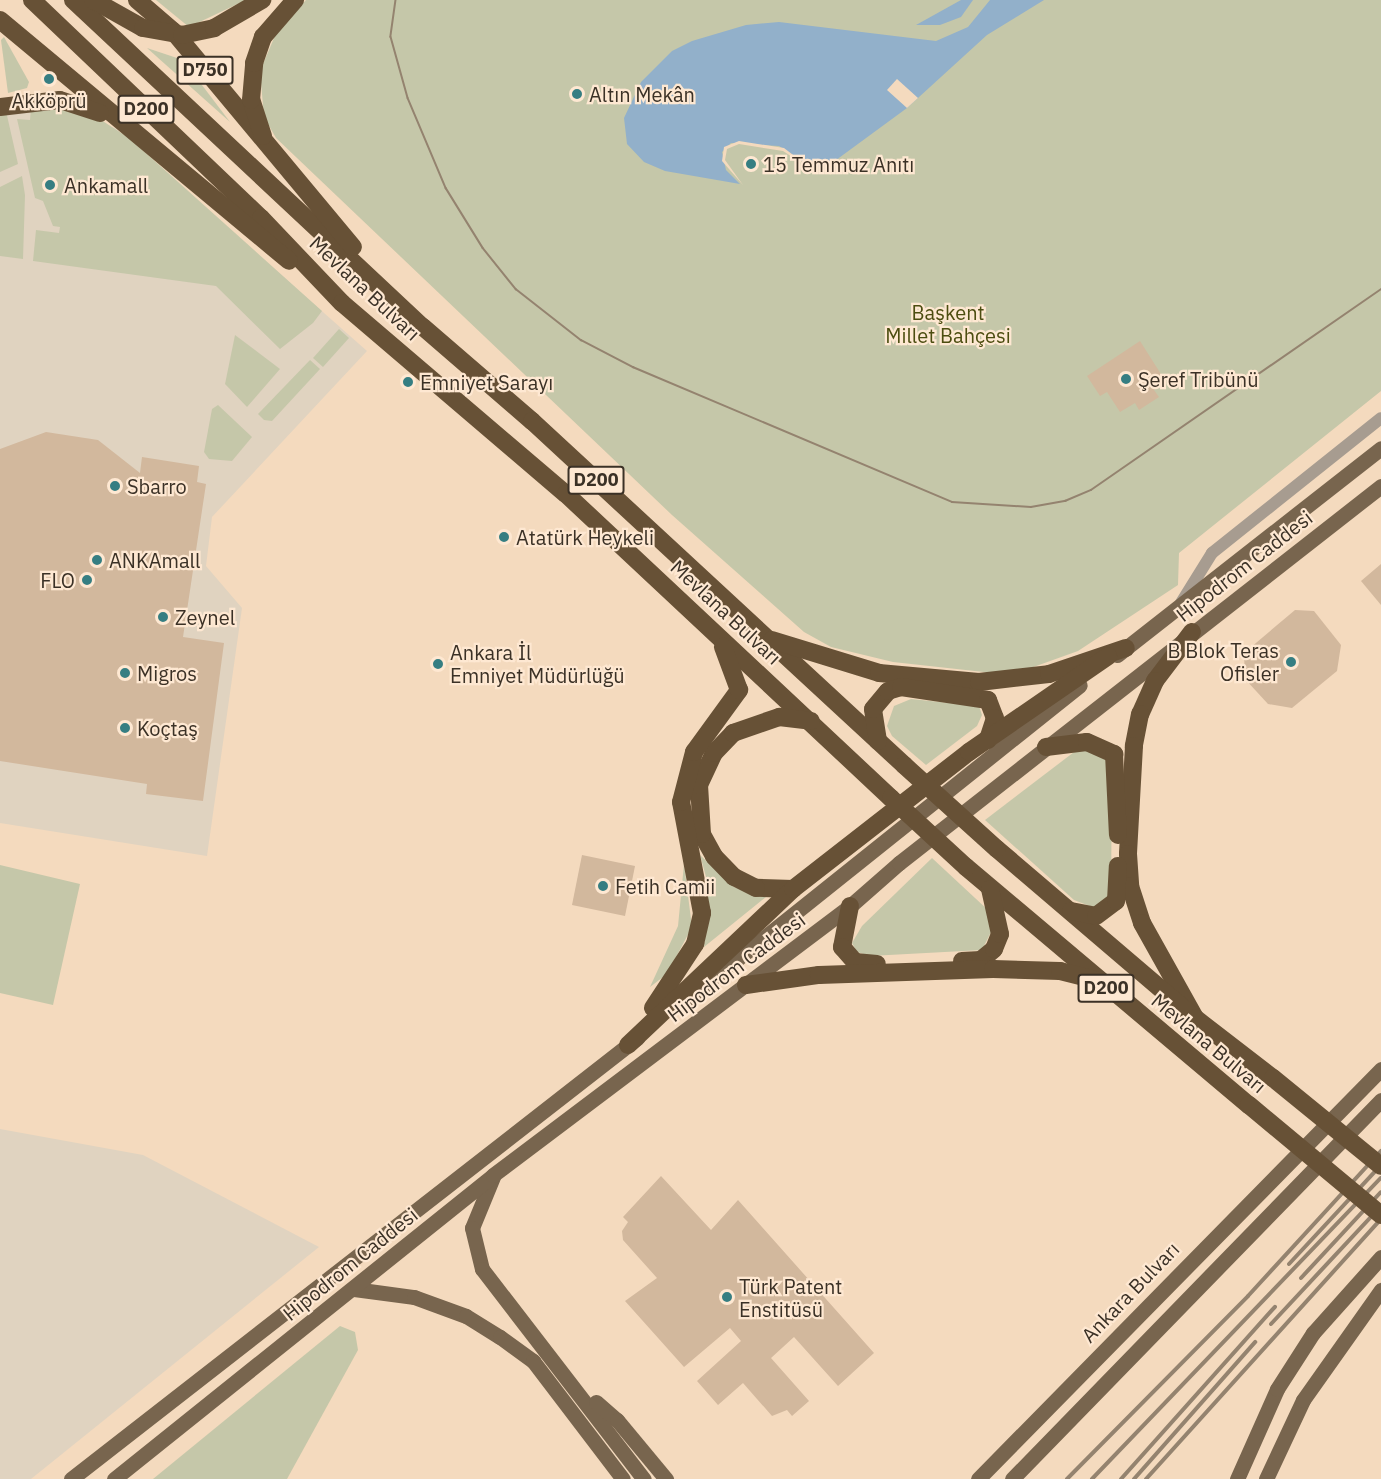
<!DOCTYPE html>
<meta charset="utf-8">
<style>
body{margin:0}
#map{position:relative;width:1381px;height:1479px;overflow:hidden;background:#f4dabe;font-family:"IBM Plex Sans",sans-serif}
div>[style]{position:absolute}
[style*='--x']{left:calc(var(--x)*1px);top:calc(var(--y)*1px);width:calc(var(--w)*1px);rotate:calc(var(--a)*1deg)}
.commercial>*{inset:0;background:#e0d3c0}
.green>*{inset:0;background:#c5c7a9}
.water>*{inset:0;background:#92b0ca}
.pier>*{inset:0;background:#f4dabe}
.building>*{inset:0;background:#d2b89d}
.minor>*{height:12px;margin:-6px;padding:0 6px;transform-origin:6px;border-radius:6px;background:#a79c90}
.major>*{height:15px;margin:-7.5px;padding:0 7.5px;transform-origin:7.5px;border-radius:7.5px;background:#78654e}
.highway>*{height:18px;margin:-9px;padding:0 9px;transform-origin:9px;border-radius:9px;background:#675136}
.tram>*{height:1.5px;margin:-0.75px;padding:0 0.75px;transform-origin:0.75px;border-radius:0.75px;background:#94836f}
.rail>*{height:4px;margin:-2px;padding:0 2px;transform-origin:2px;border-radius:2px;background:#94836f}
.highway-bridge>*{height:18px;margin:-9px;padding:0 9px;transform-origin:9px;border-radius:9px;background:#675136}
.dots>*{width:16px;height:16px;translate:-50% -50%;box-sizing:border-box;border:3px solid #fee8d2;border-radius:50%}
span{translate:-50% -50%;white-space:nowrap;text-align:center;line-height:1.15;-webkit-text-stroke:4.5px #fee8d2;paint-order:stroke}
.shield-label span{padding:2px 4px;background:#fee8d2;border:2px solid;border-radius:4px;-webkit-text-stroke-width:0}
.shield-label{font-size:18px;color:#3b3126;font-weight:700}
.poi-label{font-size:20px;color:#3b3126}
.left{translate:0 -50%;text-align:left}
.right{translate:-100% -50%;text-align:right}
.street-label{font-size:20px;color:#3b3126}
.park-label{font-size:20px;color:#4c4d10}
</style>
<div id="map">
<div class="commercial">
<div style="clip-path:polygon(31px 108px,115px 128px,367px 351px,212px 517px,206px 566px,242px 608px,207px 856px,0 823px,0 113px)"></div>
<div style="clip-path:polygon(0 1129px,143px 1155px,319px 1247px,31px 1479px,0 1479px)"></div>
</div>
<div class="green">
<div style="clip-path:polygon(156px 0,246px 0,189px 27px)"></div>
<div style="clip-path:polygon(306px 0,1381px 0,1381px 391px,1179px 553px,1178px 585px,1078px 651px,1011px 675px,893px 662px,831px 647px,804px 632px,672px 515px,276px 138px,264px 117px,260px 71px,277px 31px)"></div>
<div style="clip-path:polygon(4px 37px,29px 82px,27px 88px,8px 93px,1px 40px)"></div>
<div style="clip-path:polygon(147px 48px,183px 60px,230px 122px)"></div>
<div style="clip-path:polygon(54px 107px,98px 118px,129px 138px,322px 311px,313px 323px,280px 349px,216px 286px,33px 261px,36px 230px,59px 233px,60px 227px,53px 226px,43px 201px,35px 198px,17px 119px,30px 120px,31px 108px)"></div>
<div style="clip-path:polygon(6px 111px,18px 164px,0 172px,0 113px)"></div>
<div style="clip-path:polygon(22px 176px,25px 195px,23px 259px,0 256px,0 187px)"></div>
<div style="clip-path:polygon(339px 329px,349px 338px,323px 367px,313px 358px)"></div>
<div style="clip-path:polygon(235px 335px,280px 369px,247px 407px,225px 384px)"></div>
<div style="clip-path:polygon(310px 360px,320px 369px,272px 421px,264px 420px,258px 414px)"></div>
<div style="clip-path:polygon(218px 405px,252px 437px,232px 461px,209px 459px,204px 452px,212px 409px)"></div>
<div style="clip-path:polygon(911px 699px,979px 706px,982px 715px,977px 726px,926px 765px,892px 736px,887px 726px,894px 706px)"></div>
<div style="clip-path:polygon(1078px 749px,1101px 752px,1112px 771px,1111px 893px,1095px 908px,1074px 900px,985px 820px)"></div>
<div style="clip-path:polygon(700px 855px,734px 887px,766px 897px,704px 947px,708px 884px)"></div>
<div style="clip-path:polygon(932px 858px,989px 911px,992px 930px,982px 950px,870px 956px,857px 952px,852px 943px,862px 926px)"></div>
<div style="clip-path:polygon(684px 864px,692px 927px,667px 974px,650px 987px,678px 926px)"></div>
<div style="clip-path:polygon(0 865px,80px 884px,53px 1005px,0 993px)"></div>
<div style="clip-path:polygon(340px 1326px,355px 1332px,358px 1350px,287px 1479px,153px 1479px)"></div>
</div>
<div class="water">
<div style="clip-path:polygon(961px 0,973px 0,961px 17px,940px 25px,916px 25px)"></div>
<div style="clip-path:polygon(990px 0,1044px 0,987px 35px,907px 108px,832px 163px,813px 168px,779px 146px,731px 143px,722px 152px,726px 170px,740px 184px,665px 171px,644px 162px,627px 144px,624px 118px,641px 82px,672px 51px,692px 41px,746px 25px,779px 22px,936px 41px,968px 27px)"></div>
</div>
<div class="pier">
<div style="clip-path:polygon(897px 79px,918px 98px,907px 108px,887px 90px)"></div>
<div style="clip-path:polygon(739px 141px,784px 148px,814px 171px,783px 151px,739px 144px,727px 149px,725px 160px,743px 185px,722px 161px,724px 147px)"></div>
</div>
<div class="building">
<div style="clip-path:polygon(1140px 341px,1166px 382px,1154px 390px,1159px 397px,1139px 410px,1135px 403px,1120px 412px,1107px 392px,1100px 396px,1087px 376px)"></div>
<div style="clip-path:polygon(46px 432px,98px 440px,140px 473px,142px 457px,199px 466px,197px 482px,206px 484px,183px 637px,224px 643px,203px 801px,146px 794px,147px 784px,0 761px,0 449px)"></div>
<div style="clip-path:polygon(1381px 564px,1381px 605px,1361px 581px)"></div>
<div style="clip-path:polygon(1295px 610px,1314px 611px,1341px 645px,1337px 671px,1292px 708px,1268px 704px,1245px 679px,1244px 653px)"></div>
<div style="clip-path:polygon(582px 855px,635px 866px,625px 916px,572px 905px)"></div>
<div style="clip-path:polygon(661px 1176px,711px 1230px,738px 1200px,874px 1353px,838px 1386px,794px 1337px,771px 1358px,809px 1401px,792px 1416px,787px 1410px,772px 1416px,743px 1383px,718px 1405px,697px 1381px,741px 1341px,730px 1328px,684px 1367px,625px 1301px,657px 1278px,623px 1240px,622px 1231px,628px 1222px,623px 1217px)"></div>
</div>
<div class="minor">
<div style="--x:1181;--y:603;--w:59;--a:-58.2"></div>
<div style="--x:1212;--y:553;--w:216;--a:-38.6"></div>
</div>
<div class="major">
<div style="--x:1117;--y:655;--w:335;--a:-38.1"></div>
<div style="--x:686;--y:1000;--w:504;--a:-38.64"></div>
<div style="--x:493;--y:1177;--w:55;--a:112.4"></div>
<div style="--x:472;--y:1228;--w:42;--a:76.3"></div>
<div style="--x:482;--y:1269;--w:265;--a:52.4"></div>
<div style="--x:354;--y:1289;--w:61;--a:7.6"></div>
<div style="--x:414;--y:1297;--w:55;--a:20.1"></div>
<div style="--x:466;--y:1316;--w:40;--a:32"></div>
<div style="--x:500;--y:1337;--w:41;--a:36"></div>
<div style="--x:533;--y:1361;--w:148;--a:52.7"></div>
<div style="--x:596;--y:1402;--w:28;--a:41"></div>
<div style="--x:617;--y:1420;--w:77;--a:50.3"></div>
<div style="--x:71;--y:1479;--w:718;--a:-37.92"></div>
<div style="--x:114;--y:1479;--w:486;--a:-38.7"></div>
<div style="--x:493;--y:1175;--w:447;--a:-37"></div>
<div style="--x:850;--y:906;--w:65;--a:-41.3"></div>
<div style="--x:899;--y:863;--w:612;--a:-38.03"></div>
<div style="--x:978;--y:1479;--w:575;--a:-45.49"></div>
<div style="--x:1012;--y:1479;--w:529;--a:-45.77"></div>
<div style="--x:1237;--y:1479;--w:98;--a:-66"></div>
<div style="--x:1277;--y:1389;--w:67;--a:-57.3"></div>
<div style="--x:1313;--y:1333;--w:102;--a:-48.2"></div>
<div style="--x:1266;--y:1479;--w:87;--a:-64.9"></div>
<div style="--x:1303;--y:1400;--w:135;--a:-54.7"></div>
</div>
<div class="highway">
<div style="--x:32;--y:0;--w:316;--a:43.6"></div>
<div style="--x:261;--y:218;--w:117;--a:46.4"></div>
<div style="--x:342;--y:303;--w:294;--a:40.5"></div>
<div style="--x:566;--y:494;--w:445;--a:43.1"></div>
<div style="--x:73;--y:0;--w:479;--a:43.1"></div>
<div style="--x:423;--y:327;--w:144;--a:40.8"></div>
<div style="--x:532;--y:421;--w:507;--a:42.76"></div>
<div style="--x:137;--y:0;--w:48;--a:40.7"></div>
<div style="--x:173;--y:31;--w:281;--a:50.2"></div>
<div style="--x:0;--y:20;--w:376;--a:39.8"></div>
<div style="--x:0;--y:107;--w:60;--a:-6.7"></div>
<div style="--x:60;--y:100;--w:42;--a:18"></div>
<div style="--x:263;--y:136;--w:38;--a:-108"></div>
<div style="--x:251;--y:100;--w:37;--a:-85"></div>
<div style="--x:254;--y:63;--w:28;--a:-71"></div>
<div style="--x:263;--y:37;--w:49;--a:-49.1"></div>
<div style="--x:1192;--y:632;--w:61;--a:127.1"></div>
<div style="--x:1155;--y:681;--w:36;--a:114"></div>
<div style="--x:1140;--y:714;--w:33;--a:101"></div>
<div style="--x:1134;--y:746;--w:108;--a:93.2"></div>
<div style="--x:1128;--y:854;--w:32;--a:86"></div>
<div style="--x:1130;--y:886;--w:39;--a:72"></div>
<div style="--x:1142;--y:923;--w:109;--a:60.8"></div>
<div style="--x:772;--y:640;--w:112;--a:17.1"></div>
<div style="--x:879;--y:673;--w:100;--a:5.1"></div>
<div style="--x:979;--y:682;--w:70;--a:-6.5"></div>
<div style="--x:1049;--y:674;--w:81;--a:-18.7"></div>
<div style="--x:878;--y:741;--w:32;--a:-99"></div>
<div style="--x:873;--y:709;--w:23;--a:-50"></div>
<div style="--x:888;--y:691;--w:14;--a:-17"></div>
<div style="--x:901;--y:687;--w:88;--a:8.5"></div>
<div style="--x:988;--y:700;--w:19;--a:69"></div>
<div style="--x:995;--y:718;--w:23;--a:108"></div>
<div style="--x:1046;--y:747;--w:41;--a:-7"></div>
<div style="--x:1087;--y:742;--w:30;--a:24"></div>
<div style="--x:1114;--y:754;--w:81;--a:87.2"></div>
<div style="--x:997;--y:849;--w:260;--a:40.5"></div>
<div style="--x:1195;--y:1018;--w:98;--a:37.6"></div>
<div style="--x:966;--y:867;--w:370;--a:40.1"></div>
<div style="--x:793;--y:889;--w:37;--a:-178"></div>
<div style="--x:756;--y:888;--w:25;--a:-153"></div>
<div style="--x:734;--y:877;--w:29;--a:-134"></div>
<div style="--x:714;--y:856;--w:25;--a:-119"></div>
<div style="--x:702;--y:834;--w:49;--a:-93.5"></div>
<div style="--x:699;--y:785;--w:35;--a:-65"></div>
<div style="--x:714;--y:753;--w:28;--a:-46"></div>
<div style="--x:733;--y:733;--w:49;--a:-19.2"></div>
<div style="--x:779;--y:717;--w:32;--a:7"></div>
<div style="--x:850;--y:906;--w:42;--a:101"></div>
<div style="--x:842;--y:947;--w:20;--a:49"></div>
<div style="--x:855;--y:962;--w:22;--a:5"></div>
<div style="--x:1071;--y:911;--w:25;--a:11"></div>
<div style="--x:1096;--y:916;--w:25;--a:-37"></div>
<div style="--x:1116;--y:901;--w:35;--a:-87"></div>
<div style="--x:962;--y:961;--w:19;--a:-3"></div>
<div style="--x:981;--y:960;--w:17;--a:-40"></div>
<div style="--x:994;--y:949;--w:16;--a:-68"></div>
<div style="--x:1000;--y:934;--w:46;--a:-102.5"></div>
<div style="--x:746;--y:985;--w:74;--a:-7.8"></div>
<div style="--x:819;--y:975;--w:174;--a:-2"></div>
<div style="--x:993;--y:969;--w:67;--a:1.7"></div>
<div style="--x:1060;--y:971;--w:34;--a:14"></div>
<div style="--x:653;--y:1008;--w:77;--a:-56.7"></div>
<div style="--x:695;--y:944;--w:32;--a:-77"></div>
<div style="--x:702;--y:913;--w:113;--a:-100.7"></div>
<div style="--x:681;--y:802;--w:52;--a:-75.4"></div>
<div style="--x:694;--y:752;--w:77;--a:-54"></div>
<div style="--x:739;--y:690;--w:46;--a:-110.4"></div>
<div style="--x:628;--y:1045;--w:227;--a:-43.4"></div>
<div style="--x:793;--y:889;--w:223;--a:-37.9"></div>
<div style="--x:969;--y:752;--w:169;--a:-34.6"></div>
</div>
<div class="tram">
<div style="--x:396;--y:0;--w:37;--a:98"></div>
<div style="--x:391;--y:37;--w:63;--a:74.4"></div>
<div style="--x:408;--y:98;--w:98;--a:67.1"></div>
<div style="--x:446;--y:188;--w:70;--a:58.3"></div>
<div style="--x:483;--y:248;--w:53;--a:51.2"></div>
<div style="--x:516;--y:289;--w:83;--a:38.1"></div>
<div style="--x:581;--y:340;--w:59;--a:27.4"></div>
<div style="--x:633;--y:367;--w:346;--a:22.9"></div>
<div style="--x:952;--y:502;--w:79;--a:3.6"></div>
<div style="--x:1031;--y:507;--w:35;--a:-10"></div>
<div style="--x:1065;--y:501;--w:28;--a:-23"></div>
<div style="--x:1091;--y:490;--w:353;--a:-34.7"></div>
</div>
<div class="rail">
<div style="--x:1289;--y:1264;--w:135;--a:-47.1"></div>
<div style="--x:1301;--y:1278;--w:117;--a:-47.1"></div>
<div style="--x:1271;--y:1324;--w:161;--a:-47"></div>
<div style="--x:1067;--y:1479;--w:257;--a:-45.3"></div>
<div style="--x:1248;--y:1296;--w:197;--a:-47.5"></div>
<div style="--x:1092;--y:1479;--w:417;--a:-46.2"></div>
<div style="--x:1121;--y:1479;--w:231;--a:-48.2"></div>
<div style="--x:1134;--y:1479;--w:183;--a:-48.5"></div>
<div style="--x:1146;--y:1479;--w:350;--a:-47.9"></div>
</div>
<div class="highway-bridge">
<div style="--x:93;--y:0;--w:57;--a:29.2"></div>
<div style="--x:143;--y:28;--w:40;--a:10"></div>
<div style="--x:182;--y:35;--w:33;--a:-12"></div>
<div style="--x:214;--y:28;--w:56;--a:-30.3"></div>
<div style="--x:904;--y:765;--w:125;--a:42.1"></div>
<div style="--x:891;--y:798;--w:102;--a:42.6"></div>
<div style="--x:1273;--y:1078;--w:139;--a:39.2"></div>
<div style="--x:1249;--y:1105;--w:172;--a:39.8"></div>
</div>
<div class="dots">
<div style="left:49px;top:79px;background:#367e82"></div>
<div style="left:577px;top:94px;background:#367e82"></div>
<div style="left:751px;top:164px;background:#367e82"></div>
<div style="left:50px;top:185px;background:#367e82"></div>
<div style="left:1126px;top:379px;background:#367e82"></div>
<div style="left:408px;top:382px;background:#367e82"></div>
<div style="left:115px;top:486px;background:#367e82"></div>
<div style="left:504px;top:537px;background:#367e82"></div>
<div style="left:97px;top:560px;background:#367e82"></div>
<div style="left:87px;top:580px;background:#367e82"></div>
<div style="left:163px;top:617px;background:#367e82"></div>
<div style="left:1291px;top:662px;background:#367e82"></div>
<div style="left:438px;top:664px;background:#367e82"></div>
<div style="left:125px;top:673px;background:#367e82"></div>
<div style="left:125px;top:728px;background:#367e82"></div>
<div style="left:603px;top:886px;background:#367e82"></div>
<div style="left:727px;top:1297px;background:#367e82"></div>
</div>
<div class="shield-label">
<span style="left:205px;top:70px">D750</span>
<span style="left:146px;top:109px">D200</span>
<span style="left:596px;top:480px">D200</span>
<span style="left:1106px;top:988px">D200</span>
</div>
<div class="poi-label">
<span class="left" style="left:589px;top:94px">Altın Mekân</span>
<span style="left:49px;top:100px">Akköprü</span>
<span class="left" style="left:763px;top:164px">15 Temmuz Anıtı</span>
<span class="left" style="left:64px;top:185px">Ankamall</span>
<span class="left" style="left:1138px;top:379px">Şeref Tribünü</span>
<span class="left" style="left:420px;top:382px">Emniyet Sarayı</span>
<span class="left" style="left:127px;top:486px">Sbarro</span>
<span class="left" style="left:516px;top:537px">Atatürk Heykeli</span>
<span class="left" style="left:109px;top:560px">ANKAmall</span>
<span class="right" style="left:75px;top:580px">FLO</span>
<span class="left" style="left:175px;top:617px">Zeynel</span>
<span class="right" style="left:1279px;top:662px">B Blok Teras<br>Ofisler</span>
<span class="left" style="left:450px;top:664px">Ankara İl<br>Emniyet Müdürlüğü</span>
<span class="left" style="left:137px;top:673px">Migros</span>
<span class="left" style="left:137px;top:728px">Koçtaş</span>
<span class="left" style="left:615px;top:886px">Fetih Camii</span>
<span class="left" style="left:739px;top:1298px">Türk Patent<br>Enstitüsü</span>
</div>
<div class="street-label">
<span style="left:365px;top:288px;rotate:43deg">Mevlana Bulvarı</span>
<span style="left:1244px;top:566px;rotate:-38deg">Hipodrom Caddesi</span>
<span style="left:726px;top:612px;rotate:43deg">Mevlana Bulvarı</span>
<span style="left:736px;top:967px;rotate:-37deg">Hipodrom Caddesi</span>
<span style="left:1209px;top:1043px;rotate:40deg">Mevlana Bulvarı</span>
<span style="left:350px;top:1264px;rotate:-39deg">Hipodrom Caddesi</span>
<span style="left:1130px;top:1292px;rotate:-46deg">Ankara Bulvarı</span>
</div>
<div class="park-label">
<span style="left:948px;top:324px">Başkent<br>Millet Bahçesi</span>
</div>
</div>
